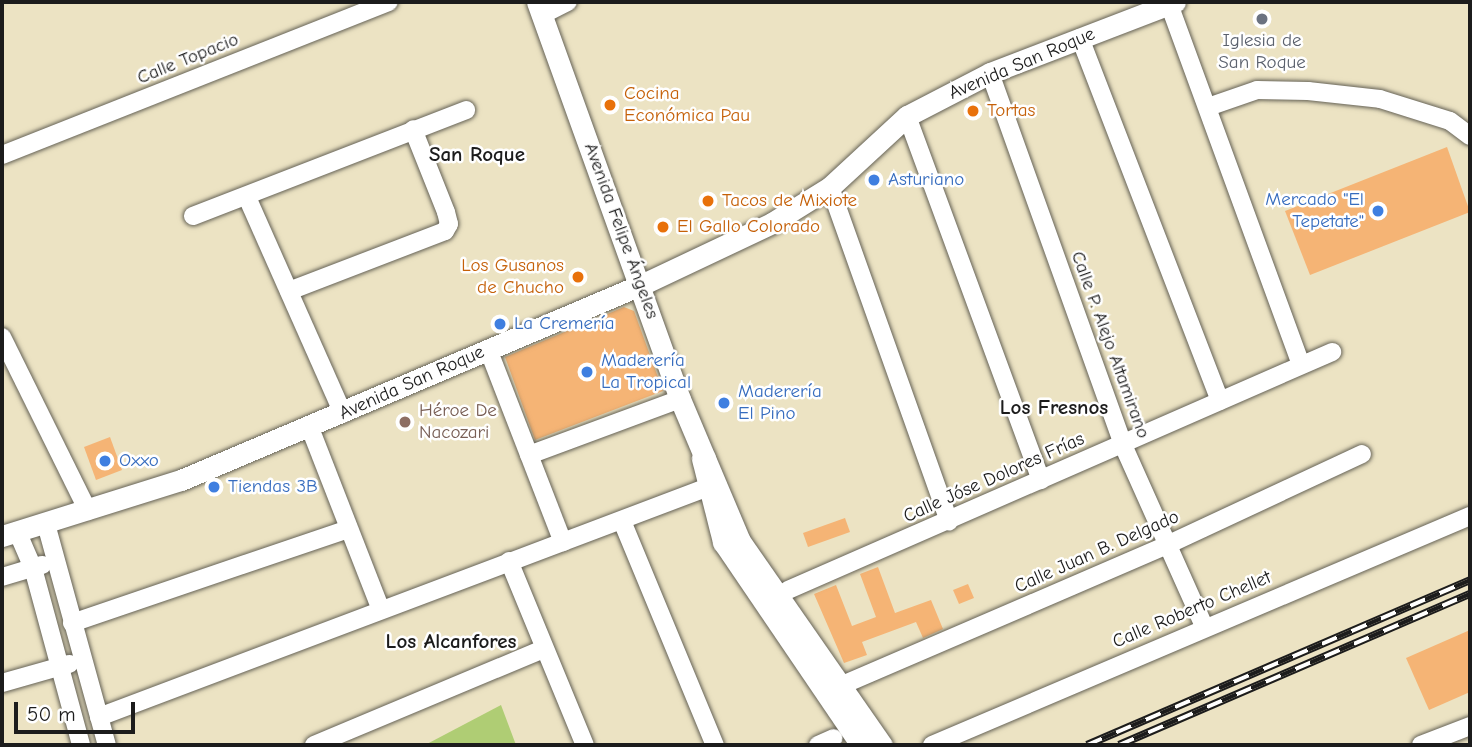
<!DOCTYPE html>
<meta charset="utf-8">
<style>
body{margin:0}
#map{position:relative;width:1472px;height:747px;overflow:hidden;background:#ece3c3;font-family:"Comic Neue",sans-serif}
div>[style]{position:absolute}
[style*='--x']{left:calc(var(--x)*1px);top:calc(var(--y)*1px);width:calc(var(--w)*1px);rotate:calc(var(--a)*1deg)}
.green>*{inset:0;background:#afcd74}
.building>*{inset:0;background:#f5b475}
.roads{filter:drop-shadow(0 0 2px #656256) drop-shadow(0 0 2px #656256)}
.minor>*{height:18px;margin:-9px;padding:0 9px;transform-origin:9px;border-radius:9px;background:#fff}
.tertiary>*{height:21px;margin:-10.5px;padding:0 10.5px;transform-origin:10.5px;border-radius:10.5px;background:#fff}
.secondary>*{height:24px;margin:-12px;padding:0 12px;transform-origin:12px;border-radius:12px;background:#fff}
.rail>*{height:8px;margin-top:-4px;transform-origin:0;background:repeating-linear-gradient(90deg,#fff 0 16px,#1c1c1c 0 32px);box-sizing:border-box;border-block:2px solid #1c1c1c}
.dots>*{width:19px;height:19px;translate:-50% -50%;box-sizing:border-box;border:4px solid #fff;border-radius:50%}
span{translate:-50% -50%;white-space:nowrap;text-align:center;line-height:1.15;-webkit-text-stroke:5px #fff;paint-order:stroke}
.worship-label{font-size:19px;color:#5b616d}
.street-label{font-size:19px;color:#1c1c1c}
.food-label{font-size:19px;color:#c56008}
.left{translate:0 -50%;text-align:left}
.right{translate:-100% -50%;text-align:right}
.shop-label{font-size:19px;color:#366cbe}
.education-label{font-size:19px;color:#785e54}
.neighbourhood-label{font-size:21px;color:#1c1c1c;font-weight:700}
.frame{position:absolute;inset:0;border:4px solid #1c1c1c;pointer-events:none}
.scale{position:absolute;left:14px;top:702px;width:121px;height:32px;box-sizing:border-box;border:4px solid #1c1c1c;border-top:0;padding-left:9px;font-size:21px;line-height:24px;white-space:nowrap;color:#1c1c1c;-webkit-text-stroke:5px #fff;paint-order:stroke}
</style>
<div id="map">
<div class="green">
<div style="clip-path:polygon(501px 705px,516px 745px,425px 745px)"></div>
</div>
<div class="building">
<div style="clip-path:polygon(1447px 147px,1470px 212px,1310px 275px,1285px 211px)"></div>
<div style="clip-path:polygon(624px 307px,634px 311px,663px 391px,535px 440px,505px 357px)"></div>
<div style="clip-path:polygon(110px 437px,122px 470px,96px 480px,84px 447px)"></div>
<div style="clip-path:polygon(845px 518px,850px 532px,808px 547px,803px 533px)"></div>
<div style="clip-path:polygon(878px 567px,895px 613px,931px 600px,943px 629px,923px 638px,916px 622px,862px 642px,867px 655px,844px 663px,814px 594px,836px 585px,852px 626px,876px 617px,860px 574px)"></div>
<div style="clip-path:polygon(968px 584px,974px 598px,959px 604px,953px 590px)"></div>
<div style="clip-path:polygon(1470px 630px,1470px 692px,1429px 710px,1406px 658px)"></div>
</div>
<div class="roads">
<div class="minor">
<div style="--x:1169;--y:4;--w:383;--a:69.9"></div>
<div style="--x:542;--y:15;--w:29;--a:-27"></div>
<div style="--x:1080;--y:38;--w:389;--a:68.9"></div>
<div style="--x:990;--y:73;--w:395;--a:70.3"></div>
<div style="--x:1123;--y:445;--w:198;--a:65.9"></div>
<div style="--x:1208;--y:107;--w:52;--a:-19.1"></div>
<div style="--x:1257;--y:90;--w:51;--a:1.1"></div>
<div style="--x:1308;--y:91;--w:72;--a:6.3"></div>
<div style="--x:1380;--y:99;--w:73;--a:17.4"></div>
<div style="--x:1450;--y:121;--w:25;--a:37"></div>
<div style="--x:907;--y:116;--w:388;--a:69.8"></div>
<div style="--x:2;--y:155;--w:416;--a:-21.6"></div>
<div style="--x:830;--y:187;--w:355;--a:70.4"></div>
<div style="--x:247;--y:197;--w:237;--a:66.1"></div>
<div style="--x:193;--y:216;--w:293;--a:-21.2"></div>
<div style="--x:289;--y:291;--w:167;--a:-21"></div>
<div style="--x:445;--y:231;--w:8;--a:-60"></div>
<div style="--x:449;--y:224;--w:12;--a:-104"></div>
<div style="--x:446;--y:212;--w:89;--a:-111.7"></div>
<div style="--x:2;--y:337;--w:194;--a:63.7"></div>
<div style="--x:488;--y:349;--w:207;--a:68.8"></div>
<div style="--x:310;--y:428;--w:195;--a:68.7"></div>
<div style="--x:529;--y:455;--w:161;--a:-20.3"></div>
<div style="--x:622;--y:521;--w:243;--a:67.5"></div>
<div style="--x:46;--y:524;--w:229;--a:74.6"></div>
<div style="--x:17;--y:531;--w:40;--a:66.6"></div>
<div style="--x:33;--y:568;--w:183;--a:74.8"></div>
<div style="--x:509;--y:561;--w:199;--a:67.6"></div>
<div style="--x:2;--y:577;--w:42;--a:-16.7"></div>
<div style="--x:788;--y:590;--w:594;--a:-23.63"></div>
<div style="--x:72;--y:623;--w:292;--a:-18.8"></div>
<div style="--x:2;--y:683;--w:70;--a:-15.8"></div>
<div style="--x:847;--y:683;--w:348;--a:-23.3"></div>
<div style="--x:1167;--y:545;--w:215;--a:-25"></div>
<div style="--x:99;--y:717;--w:654;--a:-20.68"></div>
<div style="--x:314;--y:745;--w:249;--a:-22.7"></div>
<div style="--x:818;--y:745;--w:17;--a:-24"></div>
<div style="--x:932;--y:745;--w:585;--a:-23.06"></div>
<div style="--x:1421;--y:745;--w:53;--a:-21.2"></div>
</div>
<div class="tertiary">
<div style="--x:537;--y:2;--w:422;--a:70.2"></div>
<div style="--x:680;--y:399;--w:154;--a:67.1"></div>
<div style="--x:740;--y:541;--w:249;--a:55.2"></div>
<div style="--x:2;--y:536;--w:188;--a:-17.4"></div>
<div style="--x:181;--y:480;--w:500;--a:-23"></div>
<div style="--x:641;--y:285;--w:145;--a:-25.3"></div>
<div style="--x:772;--y:223;--w:68;--a:-31.8"></div>
<div style="--x:830;--y:187;--w:105;--a:-42.7"></div>
<div style="--x:907;--y:116;--w:93;--a:-27.4"></div>
<div style="--x:990;--y:73;--w:198;--a:-21"></div>
</div>
<div class="secondary">
<div style="--x:704;--y:459;--w:86;--a:75.8"></div>
<div style="--x:725;--y:542;--w:245;--a:55.8"></div>
</div>
</div>
<div class="rail">
<div style="--x:1087;--y:745;--w:417;--a:-23.3"></div>
<div style="--x:1119;--y:745;--w:382;--a:-23.3"></div>
</div>
<div class="dots">
<div style="left:1262px;top:19px;background:#6b7280"></div>
<div style="left:610px;top:105px;background:#e8710a"></div>
<div style="left:973px;top:111px;background:#e8710a"></div>
<div style="left:874px;top:180px;background:#3f7fe0"></div>
<div style="left:708px;top:201px;background:#e8710a"></div>
<div style="left:1378px;top:211px;background:#3f7fe0"></div>
<div style="left:663px;top:227px;background:#e8710a"></div>
<div style="left:578px;top:277px;background:#e8710a"></div>
<div style="left:500px;top:324px;background:#3f7fe0"></div>
<div style="left:587px;top:372px;background:#3f7fe0"></div>
<div style="left:724px;top:403px;background:#3f7fe0"></div>
<div style="left:405px;top:422px;background:#8d6e63"></div>
<div style="left:105px;top:461px;background:#3f7fe0"></div>
<div style="left:214px;top:487px;background:#3f7fe0"></div>
</div>
<div class="worship-label">
<span style="left:1262px;top:52px">Iglesia de<br>San Roque</span>
</div>
<div class="street-label">
<span style="left:188px;top:59px;rotate:-22deg">Calle Topacio</span>
<span style="left:1022px;top:64px;rotate:-23deg">Avenida San Roque</span>
<span style="left:621px;top:231px;rotate:70deg">Avenida Felipe Ángeles</span>
<span style="left:1110px;top:345px;rotate:70deg">Calle P. Alejo Altamirano</span>
<span style="left:412px;top:383px;rotate:-24deg">Avenida San Roque</span>
<span style="left:994px;top:478px;rotate:-24deg">Calle Jóse Dolores Frías</span>
<span style="left:1097px;top:552px;rotate:-24deg">Calle Juan B. Delgado</span>
<span style="left:1192px;top:610px;rotate:-23deg">Calle Roberto Chellet</span>
</div>
<div class="food-label">
<span class="left" style="left:624px;top:105px">Cocina<br>Económica Pau</span>
<span class="left" style="left:987px;top:111px">Tortas</span>
<span class="left" style="left:722px;top:201px">Tacos de Mixiote</span>
<span class="left" style="left:677px;top:227px">El Gallo Colorado</span>
<span class="right" style="left:564px;top:277px">Los Gusanos<br>de Chucho</span>
</div>
<div class="shop-label">
<span class="left" style="left:888px;top:180px">Asturiano</span>
<span class="right" style="left:1364px;top:211px">Mercado "El<br>Tepetate"</span>
<span class="left" style="left:514px;top:324px">La Cremería</span>
<span class="left" style="left:601px;top:372px">Maderería<br>La Tropical</span>
<span class="left" style="left:738px;top:403px">Maderería<br>El Pino</span>
<span class="left" style="left:119px;top:461px">Oxxo</span>
<span class="left" style="left:228px;top:487px">Tiendas 3B</span>
</div>
<div class="education-label">
<span class="left" style="left:419px;top:422px">Héroe De<br>Nacozari</span>
</div>
<div class="neighbourhood-label">
<span style="left:477px;top:154px">San Roque</span>
<span style="left:1054px;top:407px">Los Fresnos</span>
<span style="left:451px;top:641px">Los Alcanfores</span>
</div>
<div class="frame"></div>
<div class="scale">50 m</div>
</div>
